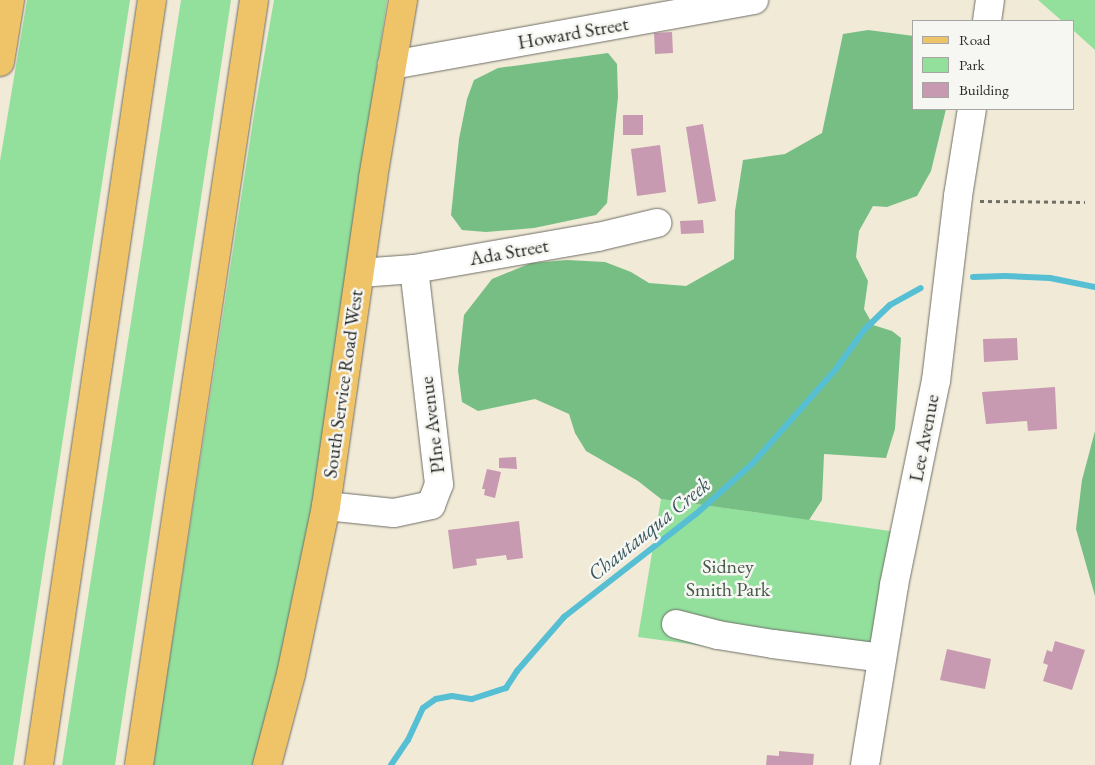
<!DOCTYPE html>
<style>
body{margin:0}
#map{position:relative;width:1095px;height:765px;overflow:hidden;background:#f1ead7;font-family:"EB Garamond",serif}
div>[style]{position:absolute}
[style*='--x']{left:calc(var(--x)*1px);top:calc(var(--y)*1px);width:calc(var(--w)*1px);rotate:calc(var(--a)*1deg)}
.green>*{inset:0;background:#93e09d}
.forest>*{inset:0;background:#76be84}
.stream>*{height:6px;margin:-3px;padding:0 3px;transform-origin:3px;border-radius:3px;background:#57bfd4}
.building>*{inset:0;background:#c89ab1}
.path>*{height:3px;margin-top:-1.5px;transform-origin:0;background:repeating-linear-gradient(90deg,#706e67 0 4px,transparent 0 8px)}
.roads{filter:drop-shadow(0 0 1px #706e67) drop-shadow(0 0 1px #706e67)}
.minor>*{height:28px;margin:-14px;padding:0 14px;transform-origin:14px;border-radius:14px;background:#fff}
.major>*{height:28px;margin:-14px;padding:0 14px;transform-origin:14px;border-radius:14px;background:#efc469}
.highway>*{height:28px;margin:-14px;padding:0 14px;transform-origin:14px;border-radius:14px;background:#efc469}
span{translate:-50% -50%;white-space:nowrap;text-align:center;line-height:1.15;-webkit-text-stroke:5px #f6f6f2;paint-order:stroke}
.street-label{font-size:20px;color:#2b2b2b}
.park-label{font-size:20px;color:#455848}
.water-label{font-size:21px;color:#38575e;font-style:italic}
.legend{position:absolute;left:912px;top:20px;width:162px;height:90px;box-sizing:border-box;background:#f6f6f2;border:1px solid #a5a5a2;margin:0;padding:6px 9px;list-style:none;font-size:15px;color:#2b2b2b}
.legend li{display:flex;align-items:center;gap:10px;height:25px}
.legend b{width:25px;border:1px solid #a5a5a2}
</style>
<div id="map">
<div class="green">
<div style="clip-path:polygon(27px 0,130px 0,13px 765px,0 765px,0 161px)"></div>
<div style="clip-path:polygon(181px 0,231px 0,115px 765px,62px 765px)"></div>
<div style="clip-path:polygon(274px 0,387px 0,338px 326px,341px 333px,291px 635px,258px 765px,153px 765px,255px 108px)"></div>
<div style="clip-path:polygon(1038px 0,1095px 0,1095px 50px,1074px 31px,1074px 21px,1062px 21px)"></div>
<div style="clip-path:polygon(661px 499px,897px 532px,869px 668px,638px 637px)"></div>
</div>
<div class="forest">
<div style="clip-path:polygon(868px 30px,914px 36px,914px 109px,946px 109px,931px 171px,917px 196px,887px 207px,873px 206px,859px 231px,856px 257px,868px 281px,864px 309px,873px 325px,892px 331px,901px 338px,895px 429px,886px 458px,824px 454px,822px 500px,809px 520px,661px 499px,638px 481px,586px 451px,575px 433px,569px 414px,535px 399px,478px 411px,462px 402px,458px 370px,464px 315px,492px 279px,531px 263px,567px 260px,605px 262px,631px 272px,649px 283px,686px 286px,734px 259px,735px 211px,743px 160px,785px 154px,822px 133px,843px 34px)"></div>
<div style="clip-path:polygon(608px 53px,617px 64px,618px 97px,607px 203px,596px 215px,534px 228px,486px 232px,462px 230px,451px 215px,459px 139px,467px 99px,474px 80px,498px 68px)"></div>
<div style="clip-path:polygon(1095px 431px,1095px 596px,1076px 529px,1082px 480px)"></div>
</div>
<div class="stream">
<div style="--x:973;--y:277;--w:32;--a:-2"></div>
<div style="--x:1005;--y:276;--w:45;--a:2.5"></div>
<div style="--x:1050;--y:278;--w:46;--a:11.3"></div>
<div style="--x:391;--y:765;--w:30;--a:-56"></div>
<div style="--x:408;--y:740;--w:35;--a:-65"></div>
<div style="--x:423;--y:708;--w:16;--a:-35"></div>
<div style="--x:436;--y:699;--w:16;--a:-11"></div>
<div style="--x:452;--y:696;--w:20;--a:9"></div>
<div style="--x:472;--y:699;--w:36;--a:-18"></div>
<div style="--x:506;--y:688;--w:20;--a:-57"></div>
<div style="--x:517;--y:671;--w:72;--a:-49"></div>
<div style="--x:564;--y:617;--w:167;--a:-38"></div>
<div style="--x:696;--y:514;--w:75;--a:-41.8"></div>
<div style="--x:752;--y:464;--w:127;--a:-48.5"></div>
<div style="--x:836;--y:369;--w:48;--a:-54.3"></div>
<div style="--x:864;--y:330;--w:36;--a:-44"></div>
<div style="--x:890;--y:305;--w:35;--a:-29"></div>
</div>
<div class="building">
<div style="clip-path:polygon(672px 32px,673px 53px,655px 54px,654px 33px)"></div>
<div style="clip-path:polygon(623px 115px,643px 115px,643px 135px,623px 135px)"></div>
<div style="clip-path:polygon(703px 124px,716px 201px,698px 204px,686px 127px)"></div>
<div style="clip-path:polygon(660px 145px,666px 192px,637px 196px,631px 149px)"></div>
<div style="clip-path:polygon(703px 220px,704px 233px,681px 234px,680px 221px)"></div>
<div style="clip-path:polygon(1017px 338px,1018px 360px,984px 362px,983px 339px)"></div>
<div style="clip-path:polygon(1055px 387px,1057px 429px,1028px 431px,1027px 421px,986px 424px,982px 392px)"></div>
<div style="clip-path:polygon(516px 457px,517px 469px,499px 468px,499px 458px)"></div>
<div style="clip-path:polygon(487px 469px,501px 472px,495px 498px,484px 495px,485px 489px,482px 489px)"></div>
<div style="clip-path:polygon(519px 521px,523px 558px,507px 560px,506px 555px,476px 559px,477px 565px,453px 569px,448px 530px)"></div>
<div style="clip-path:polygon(1055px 641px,1085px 650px,1072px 690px,1043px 681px,1048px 665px,1043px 663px,1047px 650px,1052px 652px)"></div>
<div style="clip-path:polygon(947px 649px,991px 659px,985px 689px,940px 680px)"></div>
<div style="clip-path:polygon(779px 751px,814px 754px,813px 765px,766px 765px,767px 755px,779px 756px)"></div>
</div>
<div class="path">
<div style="--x:980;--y:201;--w:105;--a:0.5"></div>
</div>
<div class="roads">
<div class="minor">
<div style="--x:987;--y:21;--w:21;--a:-82"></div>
<div style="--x:392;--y:65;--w:368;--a:-10.2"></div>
<div style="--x:360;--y:273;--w:54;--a:-4.2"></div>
<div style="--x:414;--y:269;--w:187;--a:-9.9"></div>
<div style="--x:598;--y:237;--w:61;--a:-13.3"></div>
<div style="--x:326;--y:506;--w:68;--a:5.9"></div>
<div style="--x:394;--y:513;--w:38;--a:-12"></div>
<div style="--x:431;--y:505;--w:22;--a:-69"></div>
<div style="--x:439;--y:484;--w:216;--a:-96.6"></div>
<div style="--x:676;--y:624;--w:43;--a:14.7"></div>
<div style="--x:718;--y:635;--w:56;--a:9.3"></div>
<div style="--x:773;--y:644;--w:110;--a:7.3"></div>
<div style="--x:865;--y:765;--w:182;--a:-80.8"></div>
<div style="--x:894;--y:585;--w:208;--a:-78.4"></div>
<div style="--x:936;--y:381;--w:186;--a:-83.2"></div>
<div style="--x:958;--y:196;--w:88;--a:-80.9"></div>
</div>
<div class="major">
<div style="--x:0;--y:62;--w:63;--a:-80.8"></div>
<div style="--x:267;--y:765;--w:94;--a:-75.2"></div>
<div style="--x:291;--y:674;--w:172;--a:-78.2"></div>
<div style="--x:326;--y:506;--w:331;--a:-81.8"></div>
<div style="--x:373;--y:178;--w:181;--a:-80.4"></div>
</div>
<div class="highway">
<div style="--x:39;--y:765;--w:773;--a:-81.6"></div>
<div style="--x:139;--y:765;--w:774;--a:-81.45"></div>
</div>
</div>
<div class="street-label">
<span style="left:573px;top:33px;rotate:-10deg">Howard Street</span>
<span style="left:509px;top:252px;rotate:-10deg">Ada Street</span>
<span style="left:343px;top:384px;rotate:-82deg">South Service Road West</span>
<span style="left:432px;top:425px;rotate:-97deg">PIne Avenue</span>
<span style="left:924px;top:438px;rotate:-79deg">Lee Avenue</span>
</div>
<div class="park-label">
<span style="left:728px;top:578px">Sidney<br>Smith Park</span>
</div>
<div class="water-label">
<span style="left:649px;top:529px;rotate:-39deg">Chautauqua Creek</span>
</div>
<ul class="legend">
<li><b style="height:6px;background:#efc469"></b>Road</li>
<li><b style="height:14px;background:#93e09d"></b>Park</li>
<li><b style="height:14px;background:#c89ab1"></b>Building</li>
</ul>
</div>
